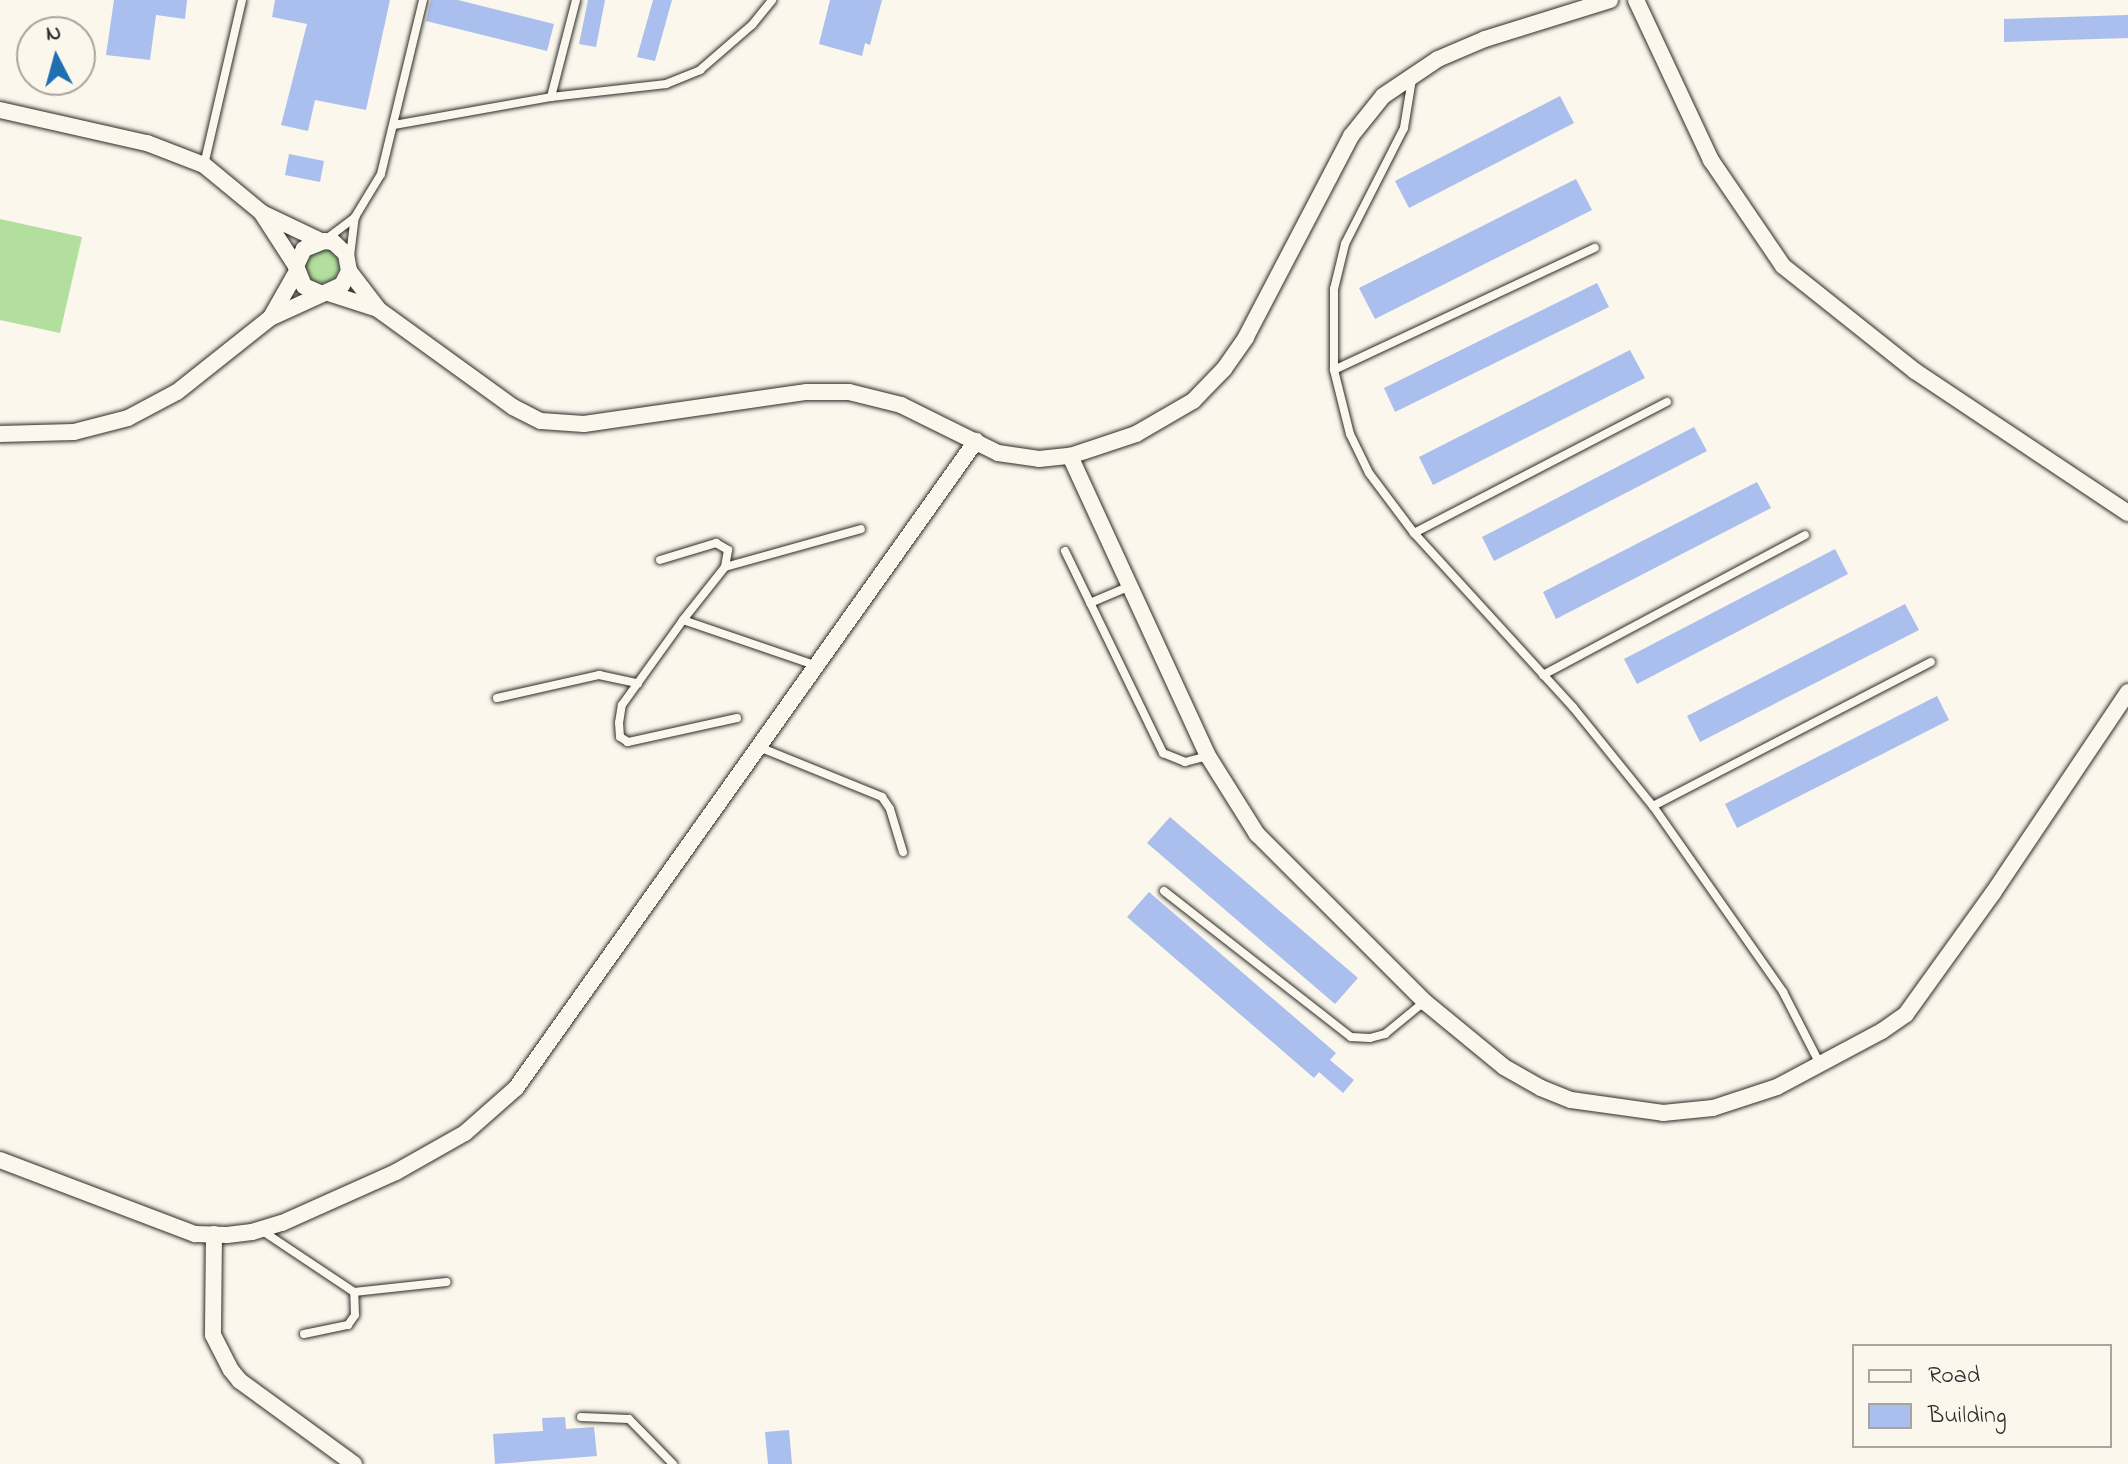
<!DOCTYPE html>
<style>
body{margin:0}
#map{position:relative;width:2128px;height:1464px;overflow:hidden;background:#fbf7ec;font-family:"Indie Flower",sans-serif}
div>[style]{position:absolute}
[style*='--x']{left:calc(var(--x)*1px);top:calc(var(--y)*1px);width:calc(var(--w)*1px);rotate:calc(var(--a)*1deg)}
.green>*{inset:0;background:#b2df9d}
.round{border-radius:50%}
.building>*{inset:0;background:#aabfed}
.roads{filter:drop-shadow(0 0 2px #2b2b2b) drop-shadow(0 0 2px #2b2b2b)}
.service>*{height:8px;margin:-4px;padding:0 4px;transform-origin:4px;border-radius:4px;background:#fbf7ec}
.minor>*{height:16px;margin:-8px;padding:0 8px;transform-origin:8px;border-radius:8px;background:#fbf7ec}
span{translate:-50% -50%;white-space:nowrap;text-align:center;line-height:1.15;-webkit-text-stroke:8px #fbf7ec;paint-order:stroke}
.legend{position:absolute;left:1852px;top:1344px;width:260px;height:104px;box-sizing:border-box;background:#fbf7ec;border:2px solid #a8a59f;margin:0;padding:10px 14px;list-style:none;font-size:24px;color:#2b2b2b}
.legend li{display:flex;align-items:center;gap:16px;height:40px}
.legend b{width:40px;border:2px solid #a8a59f}
.north{position:absolute;left:16px;top:16px;width:80px;height:80px;box-sizing:border-box;background:#fbf7ec;border:2px solid #a8a59f;border-radius:50%;rotate:354deg;font-size:22px;font-weight:700;line-height:32px;text-align:center;color:#2b2b2b}
.north::after{content:'';display:block;margin:auto;width:28px;height:36px;background:#1f6fb2;clip-path:polygon(50% 0,100% 100%,50% 72%,0 100%)}
</style>
<div id="map">
<div class="green">
<div style="clip-path:polygon(0 219px,82px 237px,60px 333px,0 320px)"></div>
<div class="round" style="left:305px;top:249px;width:34px;height:34px"></div>
</div>
<div class="building">
<div style="clip-path:polygon(114px 0,187px 0,185px 19px,156px 15px,150px 60px,106px 55px)"></div>
<div style="clip-path:polygon(275px 0,390px 0,366px 110px,315px 100px,308px 131px,281px 125px,307px 24px,272px 17px)"></div>
<div style="clip-path:polygon(431px 0,458px 0,554px 24px,547px 51px,426px 21px)"></div>
<div style="clip-path:polygon(588px 0,605px 0,596px 47px,579px 44px)"></div>
<div style="clip-path:polygon(653px 0,672px 0,655px 61px,637px 57px)"></div>
<div style="clip-path:polygon(830px 0,882px 0,870px 45px,865px 43px,862px 56px,819px 44px)"></div>
<div style="clip-path:polygon(2128px 15px,2128px 38px,2004px 42px,2004px 19px)"></div>
<div style="clip-path:polygon(1560px 96px,1574px 123px,1409px 208px,1395px 181px)"></div>
<div style="clip-path:polygon(289px 154px,324px 161px,320px 182px,285px 175px)"></div>
<div style="clip-path:polygon(1576px 179px,1592px 210px,1375px 319px,1359px 288px)"></div>
<div style="clip-path:polygon(1597px 283px,1609px 307px,1395px 412px,1384px 388px)"></div>
<div style="clip-path:polygon(1630px 350px,1645px 378px,1433px 485px,1419px 457px)"></div>
<div style="clip-path:polygon(1694px 427px,1707px 451px,1494px 561px,1482px 537px)"></div>
<div style="clip-path:polygon(1757px 482px,1771px 508px,1556px 619px,1543px 592px)"></div>
<div style="clip-path:polygon(1835px 549px,1848px 574px,1637px 684px,1624px 659px)"></div>
<div style="clip-path:polygon(1905px 604px,1919px 630px,1700px 742px,1687px 716px)"></div>
<div style="clip-path:polygon(1937px 696px,1949px 720px,1737px 828px,1725px 804px)"></div>
<div style="clip-path:polygon(1170px 817px,1358px 978px,1335px 1004px,1147px 843px)"></div>
<div style="clip-path:polygon(1149px 892px,1336px 1053px,1330px 1060px,1354px 1080px,1343px 1093px,1319px 1072px,1314px 1078px,1127px 917px)"></div>
<div style="clip-path:polygon(565px 1417px,566px 1429px,594px 1427px,597px 1456px,495px 1464px,493px 1434px,543px 1431px,542px 1418px)"></div>
<div style="clip-path:polygon(789px 1430px,792px 1464px,768px 1464px,765px 1432px)"></div>
</div>
<div class="roads">
<div class="service">
<div style="--x:1412;--y:79;--w:50;--a:99.3"></div>
<div style="--x:1404;--y:128;--w:130;--a:117"></div>
<div style="--x:1345;--y:244;--w:46;--a:103.7"></div>
<div style="--x:1334;--y:289;--w:81;--a:90"></div>
<div style="--x:1334;--y:370;--w:66;--a:76"></div>
<div style="--x:1350;--y:434;--w:43;--a:64"></div>
<div style="--x:1369;--y:473;--w:75;--a:53.1"></div>
<div style="--x:1414;--y:533;--w:236;--a:47.6"></div>
<div style="--x:1573;--y:707;--w:127;--a:51.1"></div>
<div style="--x:1653;--y:806;--w:227;--a:55"></div>
<div style="--x:1783;--y:992;--w:81;--a:62.8"></div>
<div style="--x:551;--y:97;--w:100;--a:-75.5"></div>
<div style="--x:394;--y:125;--w:159;--a:-10.1"></div>
<div style="--x:551;--y:97;--w:116;--a:-6.4"></div>
<div style="--x:666;--y:84;--w:37;--a:-22"></div>
<div style="--x:700;--y:70;--w:69;--a:-40.9"></div>
<div style="--x:752;--y:25;--w:32;--a:-51"></div>
<div style="--x:204;--y:165;--w:169;--a:-77"></div>
<div style="--x:325;--y:240;--w:38;--a:-37"></div>
<div style="--x:355;--y:217;--w:50;--a:-58.8"></div>
<div style="--x:381;--y:174;--w:179;--a:-76.4"></div>
<div style="--x:350;--y:256;--w:39;--a:-83"></div>
<div style="--x:1334;--y:370;--w:288;--a:-25.1"></div>
<div style="--x:1414;--y:533;--w:285;--a:-27.4"></div>
<div style="--x:1065;--y:551;--w:225;--a:64.1"></div>
<div style="--x:1163;--y:753;--w:24;--a:22"></div>
<div style="--x:1185;--y:762;--w:24;--a:-15"></div>
<div style="--x:660;--y:560;--w:59;--a:-16.9"></div>
<div style="--x:716;--y:543;--w:14;--a:30"></div>
<div style="--x:728;--y:550;--w:17;--a:100"></div>
<div style="--x:725;--y:567;--w:68;--a:128.4"></div>
<div style="--x:725;--y:567;--w:141;--a:-15.6"></div>
<div style="--x:1090;--y:603;--w:43;--a:-23"></div>
<div style="--x:1543;--y:675;--w:297;--a:-28.1"></div>
<div style="--x:497;--y:698;--w:105;--a:-12.7"></div>
<div style="--x:599;--y:675;--w:40;--a:12"></div>
<div style="--x:737;--y:718;--w:112;--a:167.6"></div>
<div style="--x:628;--y:742;--w:9;--a:-148"></div>
<div style="--x:620;--y:737;--w:14;--a:-94"></div>
<div style="--x:619;--y:723;--w:18;--a:-81"></div>
<div style="--x:622;--y:705;--w:105;--a:-54.3"></div>
<div style="--x:683;--y:620;--w:142;--a:18.9"></div>
<div style="--x:759;--y:747;--w:133;--a:22.1"></div>
<div style="--x:882;--y:797;--w:14;--a:56"></div>
<div style="--x:890;--y:809;--w:45;--a:73.2"></div>
<div style="--x:1653;--y:806;--w:313;--a:-27.4"></div>
<div style="--x:1164;--y:891;--w:237;--a:38"></div>
<div style="--x:1351;--y:1037;--w:19;--a:3"></div>
<div style="--x:1370;--y:1038;--w:16;--a:-15"></div>
<div style="--x:1385;--y:1034;--w:50;--a:-39.4"></div>
<div style="--x:261;--y:1230;--w:112;--a:33.7"></div>
<div style="--x:354;--y:1292;--w:93;--a:-6.2"></div>
<div style="--x:304;--y:1334;--w:45;--a:-11.6"></div>
<div style="--x:348;--y:1325;--w:12;--a:-55"></div>
<div style="--x:355;--y:1315;--w:23;--a:-92"></div>
<div style="--x:581;--y:1417;--w:48;--a:2.4"></div>
<div style="--x:629;--y:1419;--w:63;--a:45.6"></div>
</div>
<div class="minor">
<div style="--x:1636;--y:0;--w:177;--a:64.9"></div>
<div style="--x:1711;--y:160;--w:128;--a:55.8"></div>
<div style="--x:1783;--y:266;--w:169;--a:38.5"></div>
<div style="--x:1915;--y:371;--w:256;--a:33.7"></div>
<div style="--x:0;--y:110;--w:151;--a:12.7"></div>
<div style="--x:147;--y:143;--w:61;--a:21.1"></div>
<div style="--x:204;--y:165;--w:74;--a:39.5"></div>
<div style="--x:261;--y:212;--w:64;--a:57.1"></div>
<div style="--x:262;--y:213;--w:65;--a:25.4"></div>
<div style="--x:349;--y:271;--w:49;--a:52.4"></div>
<div style="--x:379;--y:310;--w:165;--a:35.9"></div>
<div style="--x:513;--y:407;--w:31;--a:27"></div>
<div style="--x:541;--y:421;--w:43;--a:4"></div>
<div style="--x:584;--y:424;--w:225;--a:-8.2"></div>
<div style="--x:807;--y:392;--w:42;--a:0"></div>
<div style="--x:849;--y:392;--w:54;--a:14"></div>
<div style="--x:901;--y:405;--w:108;--a:26.3"></div>
<div style="--x:998;--y:453;--w:41;--a:8.3"></div>
<div style="--x:1039;--y:459;--w:31;--a:-6"></div>
<div style="--x:1070;--y:456;--w:70;--a:-18.4"></div>
<div style="--x:1136;--y:434;--w:66;--a:-30.1"></div>
<div style="--x:1193;--y:401;--w:45;--a:-45.9"></div>
<div style="--x:1224;--y:369;--w:39;--a:-55"></div>
<div style="--x:1246;--y:337;--w:227;--a:-62.4"></div>
<div style="--x:1351;--y:136;--w:51;--a:-51.3"></div>
<div style="--x:1383;--y:96;--w:66;--a:-33.9"></div>
<div style="--x:1438;--y:59;--w:51;--a:-23.1"></div>
<div style="--x:1485;--y:39;--w:131;--a:-17.3"></div>
<div style="--x:328;--y:293;--w:52;--a:17.7"></div>
<div style="--x:271;--y:317;--w:53;--a:-60.5"></div>
<div style="--x:0;--y:434;--w:74;--a:-1.5"></div>
<div style="--x:74;--y:432;--w:56;--a:-14.5"></div>
<div style="--x:128;--y:418;--w:55;--a:-28"></div>
<div style="--x:177;--y:392;--w:119;--a:-38.5"></div>
<div style="--x:270;--y:318;--w:79;--a:-24.6"></div>
<div style="--x:342;--y:285;--w:16;--a:-63"></div>
<div style="--x:349;--y:271;--w:17;--a:-100"></div>
<div style="--x:346;--y:254;--w:18;--a:-137"></div>
<div style="--x:333;--y:242;--w:9;--a:-174"></div>
<div style="--x:324;--y:241;--w:22;--a:158"></div>
<div style="--x:304;--y:249;--w:19;--a:115"></div>
<div style="--x:296;--y:266;--w:22;--a:68"></div>
<div style="--x:304;--y:286;--w:17;--a:24"></div>
<div style="--x:1070;--y:456;--w:330;--a:65.3"></div>
<div style="--x:1208;--y:756;--w:92;--a:57.9"></div>
<div style="--x:1257;--y:834;--w:238;--a:45"></div>
<div style="--x:1425;--y:1002;--w:102;--a:39.4"></div>
<div style="--x:1504;--y:1067;--w:43;--a:29.6"></div>
<div style="--x:1541;--y:1088;--w:32;--a:22"></div>
<div style="--x:1571;--y:1100;--w:93;--a:8"></div>
<div style="--x:1663;--y:1113;--w:50;--a:-5.7"></div>
<div style="--x:1713;--y:1108;--w:67;--a:-18.2"></div>
<div style="--x:1777;--y:1087;--w:119;--a:-28.1"></div>
<div style="--x:1882;--y:1031;--w:29;--a:-35"></div>
<div style="--x:1906;--y:1014;--w:149;--a:-54.3"></div>
<div style="--x:1993;--y:893;--w:242;--a:-56.1"></div>
<div style="--x:0;--y:1160;--w:209;--a:20.8"></div>
<div style="--x:195;--y:1234;--w:32;--a:2"></div>
<div style="--x:227;--y:1235;--w:25;--a:-7"></div>
<div style="--x:252;--y:1232;--w:31;--a:-17"></div>
<div style="--x:282;--y:1223;--w:125;--a:-24.1"></div>
<div style="--x:396;--y:1172;--w:79;--a:-29.5"></div>
<div style="--x:465;--y:1133;--w:68;--a:-41.4"></div>
<div style="--x:516;--y:1088;--w:794;--a:-54.59"></div>
<div style="--x:214;--y:1234;--w:101;--a:90.6"></div>
<div style="--x:213;--y:1335;--w:39;--a:63"></div>
<div style="--x:231;--y:1370;--w:14;--a:51"></div>
<div style="--x:240;--y:1381;--w:141;--a:36.1"></div>
</div>
</div>
<ul class="legend">
<li><b style="height:10px;background:#fbf7ec"></b>Road</li>
<li><b style="height:22px;background:#aabfed"></b>Building</li>
</ul>
<div class="north">N</div>
</div>
